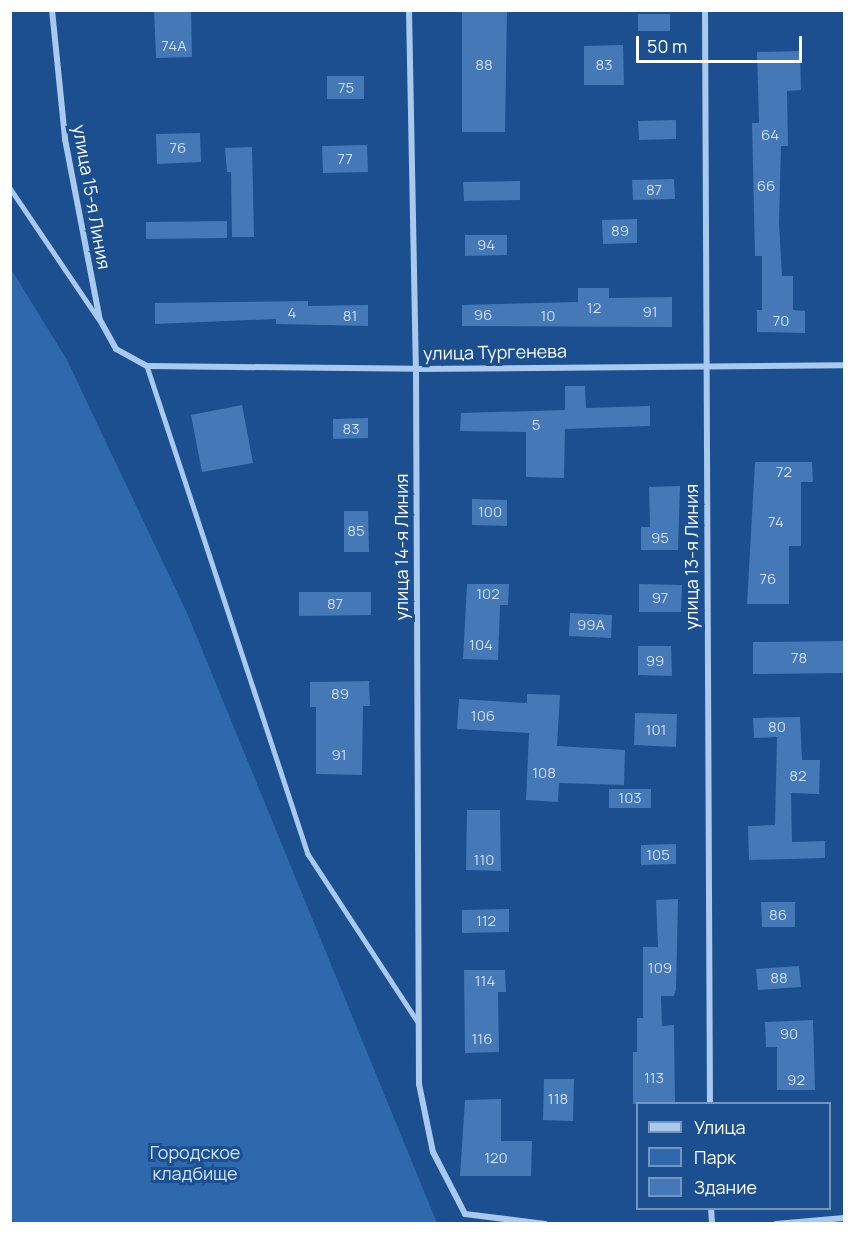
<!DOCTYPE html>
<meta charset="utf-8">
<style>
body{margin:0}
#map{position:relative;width:855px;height:1234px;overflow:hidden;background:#1b4f8f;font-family:Manrope,sans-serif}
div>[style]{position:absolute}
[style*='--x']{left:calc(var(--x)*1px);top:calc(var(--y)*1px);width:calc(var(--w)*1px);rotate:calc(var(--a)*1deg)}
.green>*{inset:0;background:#2e69ad}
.building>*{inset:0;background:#4478b7}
.lane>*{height:4.5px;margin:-2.25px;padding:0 2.25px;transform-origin:2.25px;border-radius:2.25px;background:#a9c9ee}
.street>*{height:6px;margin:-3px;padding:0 3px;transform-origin:3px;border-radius:3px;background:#a9c9ee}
span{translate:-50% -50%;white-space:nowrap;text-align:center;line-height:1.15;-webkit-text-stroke:6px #1b4f8f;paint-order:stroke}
.number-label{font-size:15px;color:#d0dded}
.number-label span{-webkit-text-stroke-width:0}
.street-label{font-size:18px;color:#fff}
.park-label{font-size:18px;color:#cfe3fa}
.frame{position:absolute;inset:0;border:12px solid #fff;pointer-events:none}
.legend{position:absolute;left:636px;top:1102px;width:195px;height:108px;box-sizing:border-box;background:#1b4f8f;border:2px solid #7695bc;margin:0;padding:8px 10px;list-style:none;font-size:18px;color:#fff}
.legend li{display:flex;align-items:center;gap:12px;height:30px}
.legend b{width:30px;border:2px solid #7695bc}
.scale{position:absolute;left:636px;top:36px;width:166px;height:27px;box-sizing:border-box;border:3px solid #fff;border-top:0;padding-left:8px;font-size:18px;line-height:21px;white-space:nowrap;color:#fff;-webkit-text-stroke:4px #1b4f8f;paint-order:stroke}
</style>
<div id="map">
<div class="green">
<div style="clip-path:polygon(11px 269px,67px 360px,187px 613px,437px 1223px,11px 1223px)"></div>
</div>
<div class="building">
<div style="clip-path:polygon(154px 10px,191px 10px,192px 57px,156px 58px)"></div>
<div style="clip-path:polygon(462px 10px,507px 10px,505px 132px,462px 132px)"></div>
<div style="clip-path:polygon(638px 14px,670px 14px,670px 31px,638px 31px)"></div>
<div style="clip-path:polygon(623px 45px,624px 85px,584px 85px,584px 46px)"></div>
<div style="clip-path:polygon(800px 51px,801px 90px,787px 91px,788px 146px,781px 146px,779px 223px,782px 276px,793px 276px,793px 310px,805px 311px,805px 333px,757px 332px,757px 310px,762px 310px,762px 256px,755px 256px,752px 123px,759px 123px,757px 52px)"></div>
<div style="clip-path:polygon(327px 76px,364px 76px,364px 99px,327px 99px)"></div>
<div style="clip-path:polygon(676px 120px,676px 139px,639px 140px,638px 121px)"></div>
<div style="clip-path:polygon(200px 133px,201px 162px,157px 164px,156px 134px)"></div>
<div style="clip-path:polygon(367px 145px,368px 172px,323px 173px,322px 146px)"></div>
<div style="clip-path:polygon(252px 147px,254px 237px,232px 237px,231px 172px,227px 172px,225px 148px)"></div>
<div style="clip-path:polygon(674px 179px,675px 199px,633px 200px,632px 180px)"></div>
<div style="clip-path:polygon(520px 181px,520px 200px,464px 201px,463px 182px)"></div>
<div style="clip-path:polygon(637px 219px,637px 243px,603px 244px,602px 220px)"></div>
<div style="clip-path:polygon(227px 221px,227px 238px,146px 239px,146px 222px)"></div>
<div style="clip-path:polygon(465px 235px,507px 235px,507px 255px,465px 256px)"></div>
<div style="clip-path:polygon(578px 288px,609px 288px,609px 298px,672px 297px,672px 327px,462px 326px,462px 305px,578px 302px)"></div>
<div style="clip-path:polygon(308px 301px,308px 306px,368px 305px,368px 326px,276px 324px,276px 319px,155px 324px,155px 303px)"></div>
<div style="clip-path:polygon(565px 386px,585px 386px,586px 408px,650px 406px,650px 426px,565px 429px,564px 478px,526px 477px,526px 432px,460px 431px,461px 413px,565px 410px)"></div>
<div style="clip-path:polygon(242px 405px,253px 463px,202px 472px,191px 415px)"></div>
<div style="clip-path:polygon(368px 418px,368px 438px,333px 439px,333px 419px)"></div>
<div style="clip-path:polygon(755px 462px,812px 462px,813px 482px,801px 482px,801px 546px,789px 546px,789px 604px,747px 604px)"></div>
<div style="clip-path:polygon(680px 486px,678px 550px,641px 550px,641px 527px,650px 527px,649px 487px)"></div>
<div style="clip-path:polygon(472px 499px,507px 500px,507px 526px,472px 525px)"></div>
<div style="clip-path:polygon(344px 511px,368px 511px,369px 552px,344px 552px)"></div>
<div style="clip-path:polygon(467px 584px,509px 584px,508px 605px,500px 605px,498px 660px,463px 659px)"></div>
<div style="clip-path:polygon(639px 584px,682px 585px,681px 612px,639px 612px)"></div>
<div style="clip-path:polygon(299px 592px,371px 592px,371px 615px,299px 616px)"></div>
<div style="clip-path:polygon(570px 613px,612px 615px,611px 638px,569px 636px)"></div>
<div style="clip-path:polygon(844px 641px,844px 673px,753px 674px,753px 642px)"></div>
<div style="clip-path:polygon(638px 646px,671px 646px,672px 676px,638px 675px)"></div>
<div style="clip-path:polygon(369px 681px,370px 706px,363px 706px,362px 775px,316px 774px,316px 707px,310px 707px,310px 682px)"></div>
<div style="clip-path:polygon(527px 694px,560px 695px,557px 746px,625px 750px,624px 785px,559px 783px,558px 802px,526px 800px,529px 733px,457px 729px,459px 699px,527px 703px)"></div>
<div style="clip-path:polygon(635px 713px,677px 714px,676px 747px,634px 745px)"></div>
<div style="clip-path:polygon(800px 717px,802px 760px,820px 760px,819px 794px,791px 793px,792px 842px,825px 841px,825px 858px,749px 860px,748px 826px,775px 825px,777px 737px,754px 738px,753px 718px)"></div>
<div style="clip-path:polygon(609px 789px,651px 789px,651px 808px,609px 808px)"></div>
<div style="clip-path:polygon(467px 810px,500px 810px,501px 871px,466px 870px)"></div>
<div style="clip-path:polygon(676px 844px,676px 864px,641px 865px,641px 845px)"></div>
<div style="clip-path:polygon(678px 899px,676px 989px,674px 996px,661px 996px,662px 1026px,674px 1025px,675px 1104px,633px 1104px,633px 1052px,637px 1052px,637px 1018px,643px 1018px,643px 947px,658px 947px,656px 900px)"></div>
<div style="clip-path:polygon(761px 902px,795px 902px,795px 927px,762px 927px)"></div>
<div style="clip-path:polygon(509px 909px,509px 932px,462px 933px,462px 910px)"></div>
<div style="clip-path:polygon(799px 966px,801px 987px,758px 990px,756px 969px)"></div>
<div style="clip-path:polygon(464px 970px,505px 970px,506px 992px,498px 992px,499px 1052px,465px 1053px)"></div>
<div style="clip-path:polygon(813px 1020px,815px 1090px,777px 1090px,777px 1047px,766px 1047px,765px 1022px)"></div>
<div style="clip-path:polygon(544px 1079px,574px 1079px,573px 1121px,543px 1120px)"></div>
<div style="clip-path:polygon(501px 1099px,501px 1141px,532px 1141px,531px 1176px,460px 1176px,465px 1100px)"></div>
</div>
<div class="lane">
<div style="--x:10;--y:188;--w:157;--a:55.9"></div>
<div style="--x:147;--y:366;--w:514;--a:71.74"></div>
<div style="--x:308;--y:854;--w:201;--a:56.8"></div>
</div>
<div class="street">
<div style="--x:52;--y:10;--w:130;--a:84.2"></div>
<div style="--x:65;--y:139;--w:184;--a:79.1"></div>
<div style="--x:100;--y:320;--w:33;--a:61"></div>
<div style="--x:116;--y:349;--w:35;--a:29"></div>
<div style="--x:147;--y:366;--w:269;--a:0.6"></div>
<div style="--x:416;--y:369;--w:428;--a:-0.5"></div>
<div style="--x:409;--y:10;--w:359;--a:88.9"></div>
<div style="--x:416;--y:369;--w:715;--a:89.76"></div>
<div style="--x:419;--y:1084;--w:69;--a:78.4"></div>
<div style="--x:433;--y:1152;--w:70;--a:62.7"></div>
<div style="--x:465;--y:1214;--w:81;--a:7.1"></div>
<div style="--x:705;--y:10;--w:1094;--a:89.74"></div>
<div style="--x:711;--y:1208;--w:16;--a:86"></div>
<div style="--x:776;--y:1224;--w:68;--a:-5"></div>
</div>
<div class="number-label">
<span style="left:174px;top:46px">74А</span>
<span style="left:484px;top:65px">88</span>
<span style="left:604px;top:65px">83</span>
<span style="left:346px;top:88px">75</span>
<span style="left:770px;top:135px">64</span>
<span style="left:178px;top:148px">76</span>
<span style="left:345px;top:159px">77</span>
<span style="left:766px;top:186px">66</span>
<span style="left:654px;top:190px">87</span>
<span style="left:620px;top:231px">89</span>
<span style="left:486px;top:245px">94</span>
<span style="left:594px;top:308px">12</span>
<span style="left:650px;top:312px">91</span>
<span style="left:292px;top:313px">4</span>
<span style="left:483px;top:315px">96</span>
<span style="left:350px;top:316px">81</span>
<span style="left:548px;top:316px">10</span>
<span style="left:781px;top:321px">70</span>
<span style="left:536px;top:425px">5</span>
<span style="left:351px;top:429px">83</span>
<span style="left:784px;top:472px">72</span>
<span style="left:490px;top:512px">100</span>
<span style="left:776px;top:522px">74</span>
<span style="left:356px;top:531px">85</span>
<span style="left:660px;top:538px">95</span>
<span style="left:768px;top:579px">76</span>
<span style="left:488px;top:594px">102</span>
<span style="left:660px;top:598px">97</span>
<span style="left:335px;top:604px">87</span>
<span style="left:591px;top:625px">99А</span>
<span style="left:481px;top:645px">104</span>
<span style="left:799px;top:658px">78</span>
<span style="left:655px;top:661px">99</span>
<span style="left:340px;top:694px">89</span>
<span style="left:483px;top:716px">106</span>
<span style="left:777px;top:727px">80</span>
<span style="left:656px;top:730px">101</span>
<span style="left:339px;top:755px">91</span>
<span style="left:544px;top:773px">108</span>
<span style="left:798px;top:776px">82</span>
<span style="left:630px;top:798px">103</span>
<span style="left:658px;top:855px">105</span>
<span style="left:484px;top:860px">110</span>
<span style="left:778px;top:915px">86</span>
<span style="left:486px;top:921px">112</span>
<span style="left:660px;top:968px">109</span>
<span style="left:779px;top:978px">88</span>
<span style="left:485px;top:981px">114</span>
<span style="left:789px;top:1034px">90</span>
<span style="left:482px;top:1039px">116</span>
<span style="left:654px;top:1078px">113</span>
<span style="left:796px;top:1080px">92</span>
<span style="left:558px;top:1099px">118</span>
<span style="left:496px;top:1158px">120</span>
</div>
<div class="street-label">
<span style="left:92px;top:197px;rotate:80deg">улица 15-я Линия</span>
<span style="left:495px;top:352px;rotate:-1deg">улица Тургенева</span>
<span style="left:401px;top:547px;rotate:-90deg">улица 14-я Линия</span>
<span style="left:691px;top:557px;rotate:-90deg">улица 13-я Линия</span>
</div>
<div class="park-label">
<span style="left:195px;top:1163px">Городское<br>кладбище</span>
</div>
<div class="frame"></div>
<ul class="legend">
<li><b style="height:8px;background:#a9c9ee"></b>Улица</li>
<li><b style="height:16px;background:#2e69ad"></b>Парк</li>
<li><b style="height:16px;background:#4478b7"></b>Здание</li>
</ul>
<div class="scale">50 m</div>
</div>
